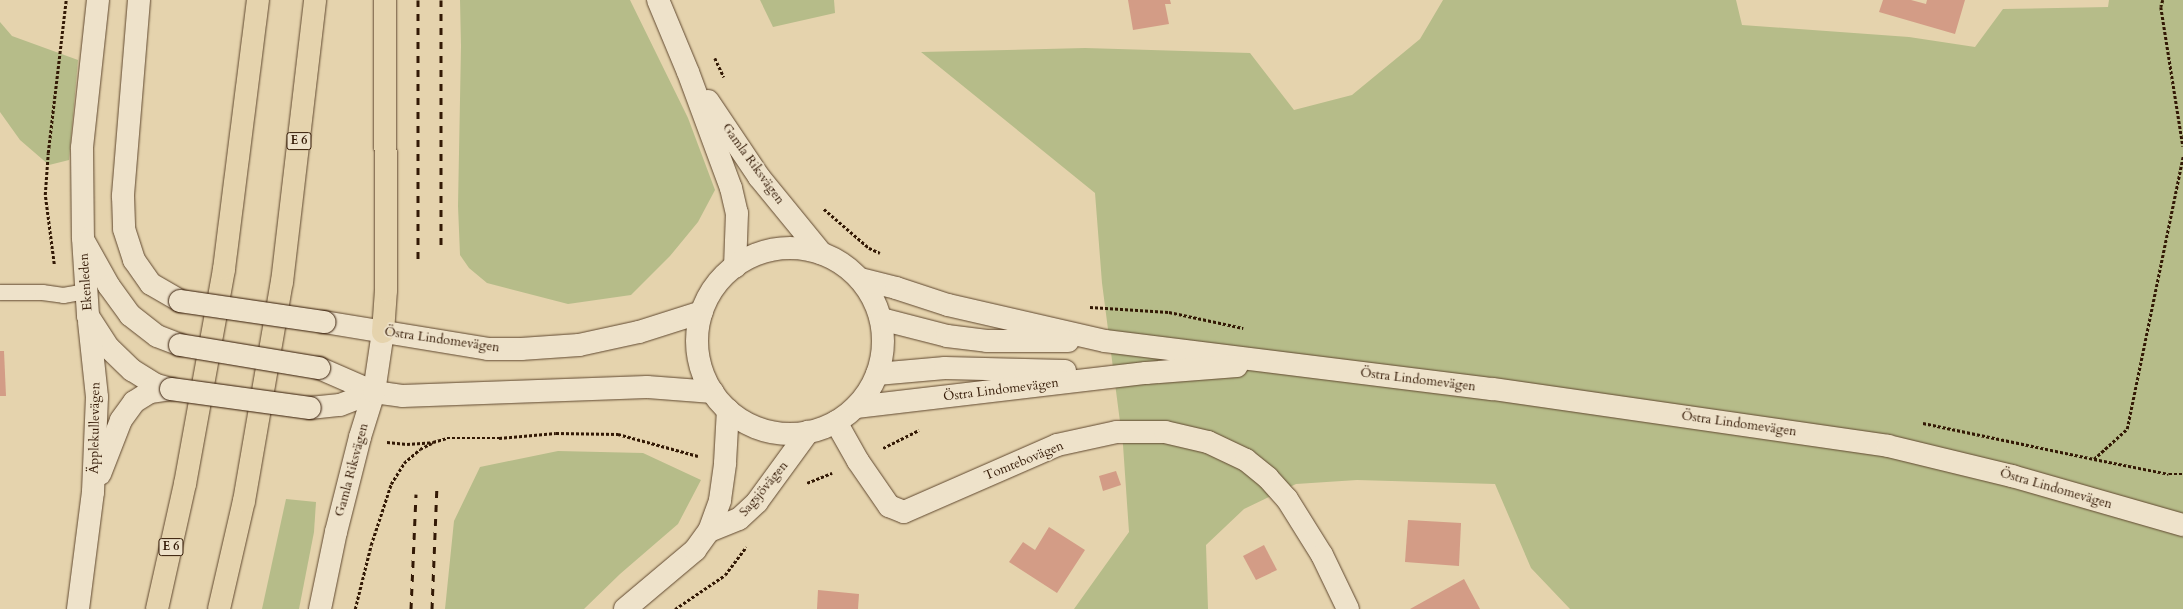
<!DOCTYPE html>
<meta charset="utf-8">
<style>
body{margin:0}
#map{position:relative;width:2183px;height:609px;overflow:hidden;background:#e5d3ad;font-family:Cardo,serif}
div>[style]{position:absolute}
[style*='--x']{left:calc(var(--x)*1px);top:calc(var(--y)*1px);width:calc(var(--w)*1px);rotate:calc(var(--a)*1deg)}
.green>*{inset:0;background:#b6bc89}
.building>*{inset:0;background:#d39c86}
.path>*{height:2.5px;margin-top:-1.25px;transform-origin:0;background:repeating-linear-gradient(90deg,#331905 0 3px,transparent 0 5px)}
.roads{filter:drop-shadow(0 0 1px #60482f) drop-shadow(0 0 1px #60482f)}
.lane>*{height:15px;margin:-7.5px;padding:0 7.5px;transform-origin:7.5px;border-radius:7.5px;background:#eee2ca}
.street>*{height:22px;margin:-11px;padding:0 11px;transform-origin:11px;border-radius:11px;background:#eee2ca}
.secondary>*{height:22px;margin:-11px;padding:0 11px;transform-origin:11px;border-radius:11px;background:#eee2ca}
.secondary>.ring{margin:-11px;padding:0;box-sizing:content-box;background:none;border:22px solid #eee2ca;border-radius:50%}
.highway>*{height:22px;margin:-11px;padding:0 11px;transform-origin:11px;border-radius:11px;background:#e5d3ad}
.rail>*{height:3px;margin-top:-1.5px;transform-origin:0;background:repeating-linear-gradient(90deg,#331905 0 7px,transparent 0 14px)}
.bridges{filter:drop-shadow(0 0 1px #331905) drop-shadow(0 0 1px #331905)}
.secondary-bridge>*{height:22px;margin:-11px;padding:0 11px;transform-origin:11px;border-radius:11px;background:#eee2ca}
span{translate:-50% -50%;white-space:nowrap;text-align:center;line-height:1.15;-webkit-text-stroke:3.5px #eee2ca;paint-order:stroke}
.shield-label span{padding:1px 3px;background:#eee2ca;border:1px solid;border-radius:3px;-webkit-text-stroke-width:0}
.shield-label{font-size:12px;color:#331905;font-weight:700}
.street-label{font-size:13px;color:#331905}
</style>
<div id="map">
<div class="green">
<div style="clip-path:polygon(460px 0,630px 0,688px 118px,715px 190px,698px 222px,670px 256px,631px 295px,568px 304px,487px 283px,469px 268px,460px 255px,458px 206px,461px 46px)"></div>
<div style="clip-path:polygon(760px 0,834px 0,835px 13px,773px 27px)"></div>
<div style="clip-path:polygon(1443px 0,1736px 0,1742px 25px,1909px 37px,1975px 47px,2003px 9px,2108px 7px,2109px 0,2183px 0,2183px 609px,1570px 609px,1531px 568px,1495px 484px,1357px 480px,1296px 484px,1244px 509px,1206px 545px,1208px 609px,1074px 609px,1129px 532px,1123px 445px,1102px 283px,1095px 193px,921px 52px,1085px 48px,1250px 53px,1294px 110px,1352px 95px,1420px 39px)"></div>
<div style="clip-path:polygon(0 22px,12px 36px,78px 60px,69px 160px,49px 165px,20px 140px,0 112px)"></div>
<div style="clip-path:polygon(558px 451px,643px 453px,701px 480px,678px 524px,620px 574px,584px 609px,445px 609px,454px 521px,480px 467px)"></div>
<div style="clip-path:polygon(286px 499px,316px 502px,314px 532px,299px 609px,262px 609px)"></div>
</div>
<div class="building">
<div style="clip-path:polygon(1128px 0,1170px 0,1171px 4px,1165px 4px,1169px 24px,1133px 30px)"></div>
<div style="clip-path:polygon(1883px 0,1911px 0,1926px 4px,1927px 0,1965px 0,1955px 34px,1879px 12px)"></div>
<div style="clip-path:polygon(0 351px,4px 351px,6px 396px,0 396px)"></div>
<div style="clip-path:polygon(1116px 471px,1121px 485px,1103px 491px,1099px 476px)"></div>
<div style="clip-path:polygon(1408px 520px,1461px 523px,1459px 566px,1405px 562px)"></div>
<div style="clip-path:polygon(1049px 527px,1085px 550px,1057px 593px,1009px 562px,1023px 542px,1035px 550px)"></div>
<div style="clip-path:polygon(1264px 545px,1277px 570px,1256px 580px,1243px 556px)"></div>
<div style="clip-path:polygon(1464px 579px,1480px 609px,1410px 609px)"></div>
<div style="clip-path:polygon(818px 590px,859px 594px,858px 609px,817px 609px)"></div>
</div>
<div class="path">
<div style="--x:2163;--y:0;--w:7;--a:106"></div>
<div style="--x:2161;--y:7;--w:141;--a:81"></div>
<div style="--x:715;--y:58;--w:21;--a:65"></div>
<div style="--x:824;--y:209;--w:60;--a:40.9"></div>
<div style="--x:869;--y:248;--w:12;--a:24"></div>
<div style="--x:54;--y:264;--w:70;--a:-97.4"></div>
<div style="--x:45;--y:195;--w:42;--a:-85.9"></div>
<div style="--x:48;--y:153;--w:154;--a:-83.3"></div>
<div style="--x:1090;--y:307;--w:79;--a:3.6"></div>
<div style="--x:1169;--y:312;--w:76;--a:12.2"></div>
<div style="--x:1923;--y:423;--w:175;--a:11.9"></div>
<div style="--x:2094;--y:459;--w:76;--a:11.3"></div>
<div style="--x:2169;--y:474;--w:14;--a:0"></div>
<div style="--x:387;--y:442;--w:20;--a:6"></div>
<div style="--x:407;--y:444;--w:26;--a:-4"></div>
<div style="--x:433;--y:442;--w:15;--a:-16"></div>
<div style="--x:447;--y:438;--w:52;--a:0"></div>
<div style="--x:499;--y:438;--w:57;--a:-5"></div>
<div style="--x:556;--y:433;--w:62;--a:0.9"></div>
<div style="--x:618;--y:434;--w:83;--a:15.4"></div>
<div style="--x:883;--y:448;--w:40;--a:-26.6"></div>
<div style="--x:2094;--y:459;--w:45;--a:-42.3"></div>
<div style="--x:2127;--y:429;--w:279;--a:-78.4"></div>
<div style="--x:807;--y:483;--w:27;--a:-22"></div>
<div style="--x:355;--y:609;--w:66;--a:-76"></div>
<div style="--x:371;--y:545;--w:64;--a:-71.8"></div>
<div style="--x:391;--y:484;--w:25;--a:-58"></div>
<div style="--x:404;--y:463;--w:21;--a:-41"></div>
<div style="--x:420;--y:449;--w:13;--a:-27"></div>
<div style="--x:675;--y:609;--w:60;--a:-34.2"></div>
<div style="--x:725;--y:575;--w:35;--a:-53"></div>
</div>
<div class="roads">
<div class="lane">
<div style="--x:0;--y:292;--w:42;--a:0"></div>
<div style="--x:42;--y:292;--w:21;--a:8"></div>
<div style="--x:63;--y:295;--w:22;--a:-10"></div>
</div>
<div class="street">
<div style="--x:836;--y:422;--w:45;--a:60.6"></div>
<div style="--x:858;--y:461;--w:55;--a:55.4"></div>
<div style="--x:889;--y:506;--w:16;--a:22"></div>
<div style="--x:904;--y:512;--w:167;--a:-23.6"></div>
<div style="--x:1057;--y:445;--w:61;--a:-12.2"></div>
<div style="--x:1117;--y:432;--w:48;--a:0"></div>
<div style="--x:1165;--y:432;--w:44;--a:13.1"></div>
<div style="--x:1208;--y:442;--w:42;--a:25.3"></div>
<div style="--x:1246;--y:460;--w:28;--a:39"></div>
<div style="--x:1268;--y:478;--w:28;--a:48"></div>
<div style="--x:1287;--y:499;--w:66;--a:58"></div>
<div style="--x:1322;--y:555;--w:60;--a:64.3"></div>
<div style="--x:709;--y:531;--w:32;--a:-22"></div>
<div style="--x:739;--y:519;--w:25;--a:-43"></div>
<div style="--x:757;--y:502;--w:87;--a:-53.9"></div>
<div style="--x:625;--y:609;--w:92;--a:-40.1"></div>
<div style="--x:695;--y:550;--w:24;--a:-54"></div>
<div style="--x:709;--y:531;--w:33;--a:-70"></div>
<div style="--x:720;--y:500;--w:37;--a:-82"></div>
<div style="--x:725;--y:463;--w:53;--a:-86.8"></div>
</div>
<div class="secondary">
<div style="--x:98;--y:0;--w:149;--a:96.2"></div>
<div style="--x:82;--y:148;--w:90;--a:89.4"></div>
<div style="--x:83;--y:238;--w:78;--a:86.3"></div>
<div style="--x:88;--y:316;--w:38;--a:57"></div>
<div style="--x:109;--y:348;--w:32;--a:44"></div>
<div style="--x:132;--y:370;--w:28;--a:32"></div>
<div style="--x:156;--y:385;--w:16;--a:15"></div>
<div style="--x:139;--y:0;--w:197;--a:94.7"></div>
<div style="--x:123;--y:196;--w:33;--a:88"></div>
<div style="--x:124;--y:229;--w:33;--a:72"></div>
<div style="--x:134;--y:260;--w:29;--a:55"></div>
<div style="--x:151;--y:284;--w:34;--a:30"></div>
<div style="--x:658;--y:0;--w:78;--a:67.4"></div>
<div style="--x:688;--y:72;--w:124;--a:69.7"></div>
<div style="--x:731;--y:188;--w:26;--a:77"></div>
<div style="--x:737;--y:213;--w:54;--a:92.1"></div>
<div style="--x:708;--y:101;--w:92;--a:56.1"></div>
<div style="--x:759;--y:177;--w:99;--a:50.7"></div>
<div style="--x:85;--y:243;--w:49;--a:60.8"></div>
<div style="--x:109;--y:286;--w:36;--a:54"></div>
<div style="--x:130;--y:315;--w:34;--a:38"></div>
<div style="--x:157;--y:336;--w:25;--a:21"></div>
<div class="ring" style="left:697px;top:248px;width:164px;height:164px"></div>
<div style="--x:860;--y:279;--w:37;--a:14"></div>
<div style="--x:896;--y:288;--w:55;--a:18.1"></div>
<div style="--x:948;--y:305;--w:161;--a:12.9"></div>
<div style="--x:1105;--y:341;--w:391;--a:7.1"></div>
<div style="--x:1493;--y:389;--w:399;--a:8.2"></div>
<div style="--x:1888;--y:446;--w:128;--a:13.6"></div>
<div style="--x:2012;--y:476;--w:178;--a:16"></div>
<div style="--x:881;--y:319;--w:68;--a:14.4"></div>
<div style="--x:947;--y:336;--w:40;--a:7.1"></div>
<div style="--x:987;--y:341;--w:81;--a:0"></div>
<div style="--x:324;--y:322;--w:166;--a:9.3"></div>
<div style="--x:488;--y:349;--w:33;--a:0"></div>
<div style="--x:521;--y:349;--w:58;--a:-3.9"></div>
<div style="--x:579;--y:345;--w:61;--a:-12.2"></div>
<div style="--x:639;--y:332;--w:66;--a:-17.6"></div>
<div style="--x:319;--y:368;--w:60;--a:23.6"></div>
<div style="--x:374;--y:392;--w:28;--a:8"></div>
<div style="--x:402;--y:396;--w:245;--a:-2.1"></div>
<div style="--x:647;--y:387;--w:66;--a:4.3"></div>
<div style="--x:877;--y:374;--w:68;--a:-5"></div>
<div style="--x:945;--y:368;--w:120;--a:1.4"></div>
<div style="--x:856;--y:407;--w:292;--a:-6.7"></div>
<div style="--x:1146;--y:373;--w:91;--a:-4.4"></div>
<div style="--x:310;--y:408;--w:30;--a:-6"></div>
<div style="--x:340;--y:405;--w:36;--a:-21"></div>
<div style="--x:100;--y:474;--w:58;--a:-68.7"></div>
<div style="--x:121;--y:420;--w:22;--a:-54"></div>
<div style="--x:134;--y:402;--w:19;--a:-32"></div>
<div style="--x:150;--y:392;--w:21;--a:-8"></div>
<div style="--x:78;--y:609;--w:118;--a:-82.7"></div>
<div style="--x:93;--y:492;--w:95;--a:-87.6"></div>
<div style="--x:97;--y:397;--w:75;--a:-96.1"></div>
<div style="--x:320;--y:609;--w:79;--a:-78.3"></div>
<div style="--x:336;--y:532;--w:98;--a:-75.8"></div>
<div style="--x:360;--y:437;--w:47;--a:-72.7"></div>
<div style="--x:374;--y:392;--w:61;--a:-81.5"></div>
</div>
<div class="highway">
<div style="--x:383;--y:332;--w:42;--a:-85.9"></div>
<div style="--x:386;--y:290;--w:290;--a:-90.2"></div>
<div style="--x:157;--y:609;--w:128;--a:-77.4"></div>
<div style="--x:185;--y:484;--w:219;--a:-79.7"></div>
<div style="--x:224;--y:269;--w:271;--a:-82.8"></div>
<div style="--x:219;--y:609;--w:111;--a:-77"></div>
<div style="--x:244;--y:501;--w:222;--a:-80.2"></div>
<div style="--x:282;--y:282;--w:284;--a:-83.3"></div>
</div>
</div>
<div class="rail">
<div style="--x:418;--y:0;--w:263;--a:90"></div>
<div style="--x:441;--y:0;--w:246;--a:90"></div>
<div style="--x:411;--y:609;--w:115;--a:-87.5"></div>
<div style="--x:432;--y:609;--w:122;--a:-87.7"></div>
</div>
<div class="bridges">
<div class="secondary-bridge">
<div style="--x:180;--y:301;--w:146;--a:8.3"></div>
<div style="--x:180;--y:345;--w:141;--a:9.4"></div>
<div style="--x:171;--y:389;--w:140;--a:7.8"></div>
</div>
</div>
<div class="shield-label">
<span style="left:299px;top:141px">E 6</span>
<span style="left:171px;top:547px">E 6</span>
</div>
<div class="street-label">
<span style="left:753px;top:164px;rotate:54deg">Gamla Riksvägen</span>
<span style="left:86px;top:282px;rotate:-94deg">Ekenleden</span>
<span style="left:442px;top:340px;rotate:8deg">Östra Lindomevägen</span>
<span style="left:1418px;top:380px;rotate:7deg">Östra Lindomevägen</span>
<span style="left:1001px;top:390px;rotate:-7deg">Östra Lindomevägen</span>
<span style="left:1739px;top:424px;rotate:8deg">Östra Lindomevägen</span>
<span style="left:95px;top:428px;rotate:-89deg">Äpplekullevägen</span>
<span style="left:1024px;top:461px;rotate:-22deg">Tomtebovägen</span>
<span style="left:352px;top:470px;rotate:-75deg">Gamla Riksvägen</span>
<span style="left:764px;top:489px;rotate:-50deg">Sagsjövägen</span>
<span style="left:2056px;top:489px;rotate:16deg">Östra Lindomevägen</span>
</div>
</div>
